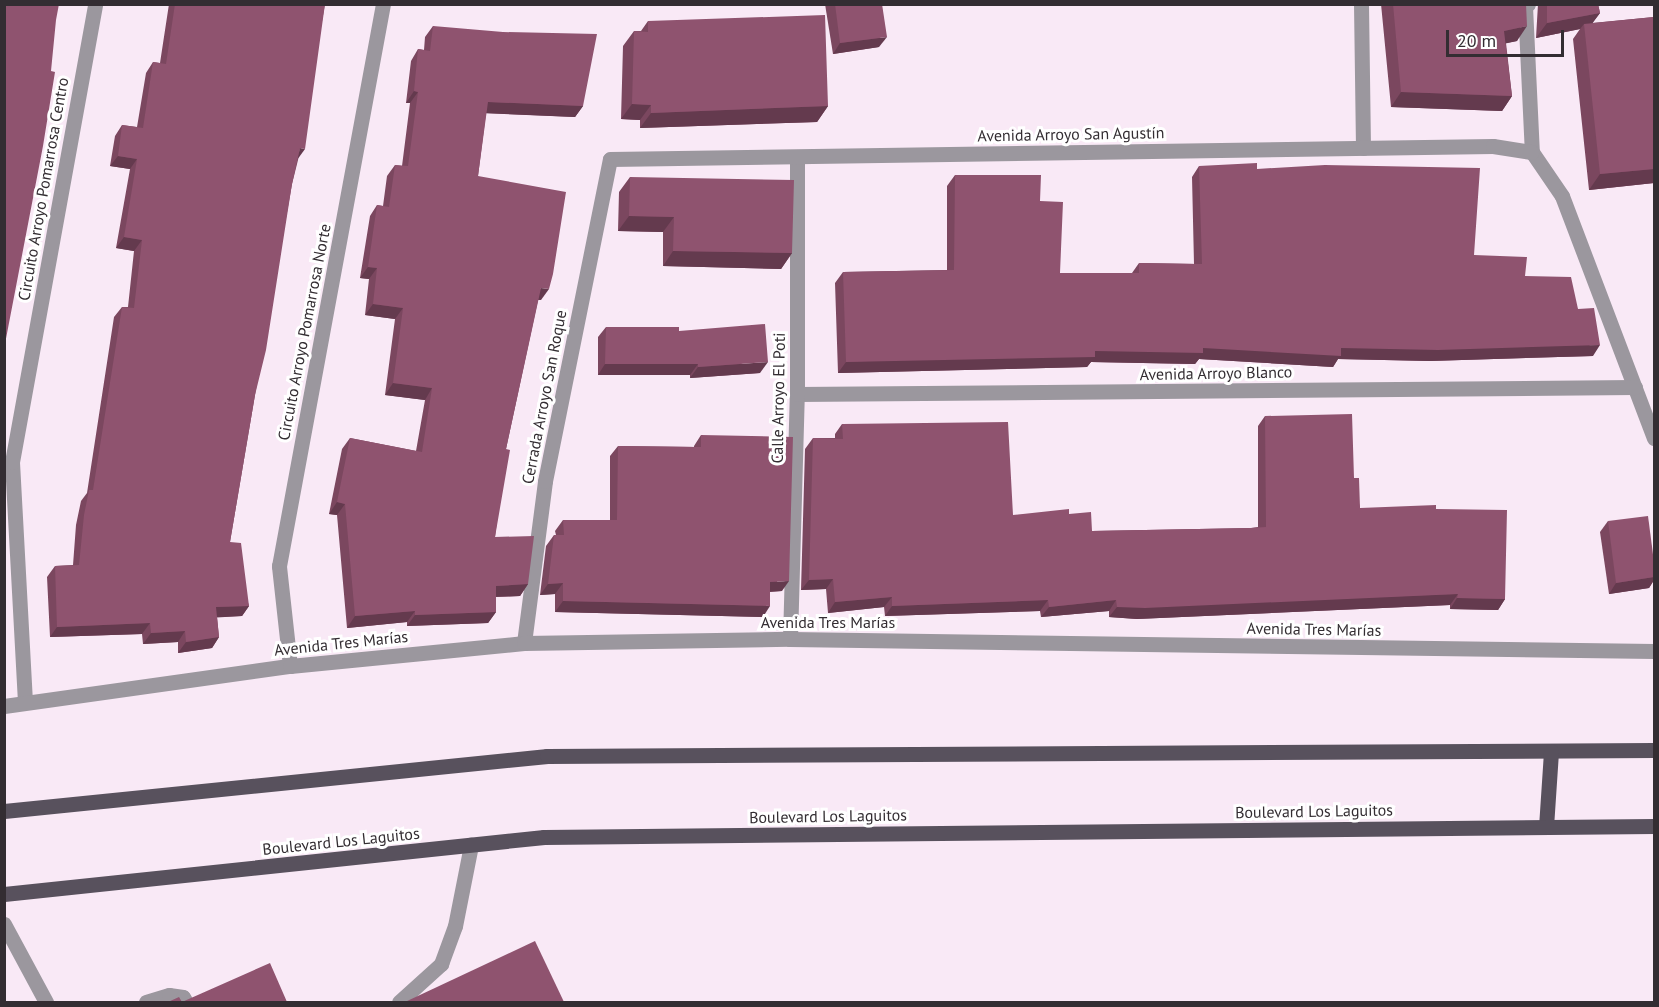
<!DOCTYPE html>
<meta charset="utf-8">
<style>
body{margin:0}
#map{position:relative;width:1659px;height:1007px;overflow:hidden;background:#f9e9f6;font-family:"PT Sans",sans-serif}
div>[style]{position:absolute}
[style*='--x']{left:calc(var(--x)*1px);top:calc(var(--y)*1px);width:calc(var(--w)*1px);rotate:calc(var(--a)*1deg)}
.minor>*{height:15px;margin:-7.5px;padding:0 7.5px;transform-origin:7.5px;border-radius:7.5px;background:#9b979e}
.major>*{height:15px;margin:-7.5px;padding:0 7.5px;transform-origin:7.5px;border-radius:7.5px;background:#58515d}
.wall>*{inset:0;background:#7b475f}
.shaded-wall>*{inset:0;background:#643a4e}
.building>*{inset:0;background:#8f536f}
span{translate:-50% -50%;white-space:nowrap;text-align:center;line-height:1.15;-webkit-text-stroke:6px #fff;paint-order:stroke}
.street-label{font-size:16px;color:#332d32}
.frame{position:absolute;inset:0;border:6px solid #332d32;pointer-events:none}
.scale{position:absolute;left:1446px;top:30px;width:118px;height:27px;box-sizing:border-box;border:3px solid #332d32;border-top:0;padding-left:8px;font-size:18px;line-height:21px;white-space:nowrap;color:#332d32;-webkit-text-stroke:4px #fff;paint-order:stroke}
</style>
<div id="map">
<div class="minor">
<div style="--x:1361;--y:4;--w:144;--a:89.2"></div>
<div style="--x:1528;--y:4;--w:4;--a:146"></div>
<div style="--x:1525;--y:6;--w:146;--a:87.3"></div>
<div style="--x:1532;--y:152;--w:53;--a:55.7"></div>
<div style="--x:1562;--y:196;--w:259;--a:69.2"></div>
<div style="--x:797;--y:394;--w:838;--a:-0.48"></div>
<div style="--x:790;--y:639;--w:245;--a:-88.4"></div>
<div style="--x:797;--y:394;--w:237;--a:-90"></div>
<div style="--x:524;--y:643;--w:163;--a:-82.6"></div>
<div style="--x:545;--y:481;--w:328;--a:-78.6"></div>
<div style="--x:610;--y:159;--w:883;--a:-0.84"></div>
<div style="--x:1493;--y:146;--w:39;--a:9"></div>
<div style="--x:290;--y:666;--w:101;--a:-96.3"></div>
<div style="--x:279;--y:566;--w:572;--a:-79.52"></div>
<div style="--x:25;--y:702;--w:240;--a:-93.1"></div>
<div style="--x:12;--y:462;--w:465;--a:-79.7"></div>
<div style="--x:4;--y:706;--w:289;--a:-8"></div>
<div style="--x:290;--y:666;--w:235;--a:-5.6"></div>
<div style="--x:524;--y:643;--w:266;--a:-0.9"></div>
<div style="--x:790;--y:639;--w:864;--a:0.8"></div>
<div style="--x:4;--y:924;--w:89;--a:61.7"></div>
<div style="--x:146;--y:1002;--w:24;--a:-17"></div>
<div style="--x:169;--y:995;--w:14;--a:8"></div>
<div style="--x:183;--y:997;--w:6;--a:59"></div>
<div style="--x:399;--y:1002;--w:57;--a:-42.1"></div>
<div style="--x:441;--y:964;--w:40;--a:-69.8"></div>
<div style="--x:455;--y:926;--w:83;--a:-78.8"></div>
</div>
<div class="major">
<div style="--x:4;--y:811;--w:546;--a:-5.78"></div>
<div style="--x:547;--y:756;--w:1107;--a:-0.31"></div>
<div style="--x:1546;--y:827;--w:76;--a:-86.2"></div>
<div style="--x:4;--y:894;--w:543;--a:-6.03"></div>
<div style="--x:544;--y:837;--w:1110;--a:-0.57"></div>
</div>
<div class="wall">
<div style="clip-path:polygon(169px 4px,325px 4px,298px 160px,292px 184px,255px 395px,230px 542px,249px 606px,242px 616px,217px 617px,219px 637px,212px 648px,178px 653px,178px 642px,143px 644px,142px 634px,50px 637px,47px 577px,55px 566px,73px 565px,76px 525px,81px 501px,87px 493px,114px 317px,122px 307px,128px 307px,134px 251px,116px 248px,130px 169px,110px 166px,115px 136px,122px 125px,137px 127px,146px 73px,153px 62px,160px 63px)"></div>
<div style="clip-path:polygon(825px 4px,882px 4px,879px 47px,833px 54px)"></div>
<div style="clip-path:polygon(1381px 4px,1526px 4px,1517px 41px,1506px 43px,1512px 96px,1502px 111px,1391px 107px)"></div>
<div style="clip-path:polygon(1538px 4px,1598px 4px,1600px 13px,1592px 23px,1654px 17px,1654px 183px,1589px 190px,1573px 39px,1580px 29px,1536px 38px)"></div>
<div style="clip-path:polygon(648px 21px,828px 106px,817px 122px,640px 128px,640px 120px,621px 119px,623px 46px,634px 31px,641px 31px)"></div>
<div style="clip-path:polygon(433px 26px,583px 106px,575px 117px,486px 113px,478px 176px,541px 300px,538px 300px,506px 449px,495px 537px,528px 584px,520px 596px,496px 597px,496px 612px,488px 623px,407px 626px,407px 622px,347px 628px,337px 515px,329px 514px,342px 449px,350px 438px,416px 451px,425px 400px,385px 395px,395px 319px,365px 315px,369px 279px,360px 278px,370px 216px,377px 205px,383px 206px,387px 176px,395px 165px,402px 166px,410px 103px,406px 103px,411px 61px,418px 49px,424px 50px,425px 37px)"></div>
<div style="clip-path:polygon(1199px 166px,1257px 169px,1474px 255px,1525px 276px,1578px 309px,1593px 356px,1430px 361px,1338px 359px,1333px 367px,1199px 359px,1195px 364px,1091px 362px,1087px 367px,838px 373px,835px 283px,843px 272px,947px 270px,947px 186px,955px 175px,1040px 201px,1060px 273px,1132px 273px,1139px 263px,1194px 264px,1192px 177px)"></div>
<div style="clip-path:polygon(630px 177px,792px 253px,781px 269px,663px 266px,663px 232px,618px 231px,619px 192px)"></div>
<div style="clip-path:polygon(606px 327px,679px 331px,760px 373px,690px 378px,690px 375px,598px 375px,598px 337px)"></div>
<div style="clip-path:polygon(1265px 416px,1354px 478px,1360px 508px,1436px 509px,1505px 599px,1498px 610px,1450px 609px,1450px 605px,1137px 619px,1109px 617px,1109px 611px,1041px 617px,1040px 611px,885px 616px,884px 607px,828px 613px,826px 589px,801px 590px,805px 449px,813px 438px,835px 438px,835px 434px,842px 424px,1013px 515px,1069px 514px,1092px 531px,1251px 528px,1258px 527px,1258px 426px)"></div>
<div style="clip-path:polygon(701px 435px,782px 591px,770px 592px,763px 617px,555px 612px,555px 594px,540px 595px,546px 546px,554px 535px,556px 535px,555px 531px,563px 520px,610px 520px,610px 456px,618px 446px,694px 447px,694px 446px)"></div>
<div style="clip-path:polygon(1608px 521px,1654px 562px,1654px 580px,1649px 588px,1609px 594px,1600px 532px)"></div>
</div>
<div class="shaded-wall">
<div style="clip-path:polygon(1600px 13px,1589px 28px,1584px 24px,1580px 29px,1536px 38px,1547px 23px)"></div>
<div style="clip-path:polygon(1527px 26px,1517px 41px,1494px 46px,1504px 31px)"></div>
<div style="clip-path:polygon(887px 37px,879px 47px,833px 54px,840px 43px)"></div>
<div style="clip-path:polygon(414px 91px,418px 92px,410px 103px,406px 103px)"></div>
<div style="clip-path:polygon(1401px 92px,1512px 96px,1502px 111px,1391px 107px)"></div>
<div style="clip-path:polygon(488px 102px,583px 106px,575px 117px,480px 113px)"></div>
<div style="clip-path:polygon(632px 104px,651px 105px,640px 120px,621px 119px)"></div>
<div style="clip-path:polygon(828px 106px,817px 122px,640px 128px,651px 113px)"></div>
<div style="clip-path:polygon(300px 148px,305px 149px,297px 160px)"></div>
<div style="clip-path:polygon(118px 156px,137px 159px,130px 169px,110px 166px)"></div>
<div style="clip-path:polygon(1654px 169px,1654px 183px,1589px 190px,1600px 174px)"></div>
<div style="clip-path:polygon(629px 216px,674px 217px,663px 232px,618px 231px)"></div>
<div style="clip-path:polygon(124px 237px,142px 240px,134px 251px,116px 248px)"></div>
<div style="clip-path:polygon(673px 251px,792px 253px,781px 269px,663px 266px)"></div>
<div style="clip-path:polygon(368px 267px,377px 268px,369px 279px,360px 278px)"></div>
<div style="clip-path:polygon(541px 288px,549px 289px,541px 300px,533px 299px)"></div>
<div style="clip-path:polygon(373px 304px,403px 308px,395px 319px,365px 315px)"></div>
<div style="clip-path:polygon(1600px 345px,1593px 356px,1430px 361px,1338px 359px,1333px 367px,1199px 359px,1195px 364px,1091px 362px,1087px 367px,838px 373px,846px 362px,1095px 351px,1203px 348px,1341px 348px)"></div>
<div style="clip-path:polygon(768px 362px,760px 373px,690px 378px,698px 367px)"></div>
<div style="clip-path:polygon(605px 364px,698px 364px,690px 375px,598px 375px)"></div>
<div style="clip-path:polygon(393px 383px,432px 388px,425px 400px,385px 395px)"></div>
<div style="clip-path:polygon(337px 502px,345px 504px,337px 515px,329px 514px)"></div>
<div style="clip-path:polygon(1654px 577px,1654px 580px,1649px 588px,1609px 594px,1616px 583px)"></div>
<div style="clip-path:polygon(833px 579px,826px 589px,801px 590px,809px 580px)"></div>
<div style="clip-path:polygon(789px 581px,782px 591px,762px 592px,770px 582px)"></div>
<div style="clip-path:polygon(563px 583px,555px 594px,540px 595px,548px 584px)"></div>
<div style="clip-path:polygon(528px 584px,520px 596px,488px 597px,496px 586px)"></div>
<div style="clip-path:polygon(1458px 594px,1450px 605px,1137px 619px,1109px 617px,1117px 607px)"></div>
<div style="clip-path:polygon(892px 597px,884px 607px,828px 613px,835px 602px)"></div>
<div style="clip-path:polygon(1457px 598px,1505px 599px,1498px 610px,1450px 609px)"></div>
<div style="clip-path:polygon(1048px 600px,1040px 611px,885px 616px,892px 606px)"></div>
<div style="clip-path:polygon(1116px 600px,1109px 611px,1041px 617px,1049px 607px)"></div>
<div style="clip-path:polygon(563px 601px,770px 606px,763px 617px,555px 612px)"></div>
<div style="clip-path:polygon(249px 606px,242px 616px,208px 618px,216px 607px)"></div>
<div style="clip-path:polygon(415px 611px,407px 622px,347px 628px,355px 616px)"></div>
<div style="clip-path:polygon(496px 612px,488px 623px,407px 626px,415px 615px)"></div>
<div style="clip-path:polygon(150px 623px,142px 634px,50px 637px,57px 627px)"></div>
<div style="clip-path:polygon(185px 631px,178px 642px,143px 644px,151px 633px)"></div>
<div style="clip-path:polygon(219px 637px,212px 648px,178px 653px,186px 642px)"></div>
</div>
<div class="building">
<div style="clip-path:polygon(4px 4px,59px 4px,56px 20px,51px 71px,55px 72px,43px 146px,4px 349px)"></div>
<div style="clip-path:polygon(175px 4px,325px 4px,305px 149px,300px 148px,292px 184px,266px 350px,255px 395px,230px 542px,241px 543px,249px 606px,216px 607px,219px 637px,186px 642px,185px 631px,151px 633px,150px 623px,57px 627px,55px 566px,79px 565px,84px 515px,89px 490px,93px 490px,122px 307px,134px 308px,142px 240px,124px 237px,137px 159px,118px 156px,122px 125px,143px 128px,153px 62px,166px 64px)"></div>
<div style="clip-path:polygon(835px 4px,882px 4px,887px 37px,840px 43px)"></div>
<div style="clip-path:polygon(1393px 4px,1526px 4px,1527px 26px,1504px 31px,1512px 96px,1401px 92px)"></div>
<div style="clip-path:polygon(1547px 4px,1598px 4px,1600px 13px,1547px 23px)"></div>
<div style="clip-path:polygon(825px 15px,828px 106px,651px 113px,651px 105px,632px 104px,634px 31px,648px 32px,648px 21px)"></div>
<div style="clip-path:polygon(1654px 17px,1654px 169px,1600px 174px,1584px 24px)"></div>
<div style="clip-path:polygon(433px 26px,503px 32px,597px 34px,583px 106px,488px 102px,478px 176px,566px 192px,553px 274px,549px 289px,541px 288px,506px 449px,510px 450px,495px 537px,534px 536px,528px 584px,496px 586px,496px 612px,415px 615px,415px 611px,355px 616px,345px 504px,337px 502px,350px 438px,422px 452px,432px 388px,393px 383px,403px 308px,373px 304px,377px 268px,368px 267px,377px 205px,389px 207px,395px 165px,408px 166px,418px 92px,414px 91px,418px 49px,430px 51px)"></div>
<div style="clip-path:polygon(1257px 163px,1257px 169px,1325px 165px,1480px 168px,1474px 255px,1527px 257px,1525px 276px,1571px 277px,1578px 309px,1594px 308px,1600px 345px,1438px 350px,1341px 348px,1341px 356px,1203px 348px,1203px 353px,1095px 351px,1095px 357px,846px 362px,843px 272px,954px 270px,955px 175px,1041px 175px,1040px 201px,1063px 202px,1060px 273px,1139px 273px,1139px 263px,1202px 264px,1199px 166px)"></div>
<div style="clip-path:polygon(630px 177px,794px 180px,792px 253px,673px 251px,674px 217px,629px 216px)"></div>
<div style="clip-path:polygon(765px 324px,768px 362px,698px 367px,698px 364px,605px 364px,606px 327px,679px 327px,679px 331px)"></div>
<div style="clip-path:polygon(1352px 414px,1354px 478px,1359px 478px,1360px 508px,1436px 505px,1436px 509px,1507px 510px,1505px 599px,1457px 598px,1458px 594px,1145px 608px,1117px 607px,1116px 600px,1049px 607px,1048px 600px,892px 606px,892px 597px,835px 602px,833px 579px,809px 580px,813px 438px,843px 439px,842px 424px,1008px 422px,1013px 515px,1069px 509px,1069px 514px,1091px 512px,1092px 531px,1251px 528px,1266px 527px,1265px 416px)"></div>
<div style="clip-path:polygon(701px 435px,793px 437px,789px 581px,770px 582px,770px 606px,563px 601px,563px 583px,548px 584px,554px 535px,564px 535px,563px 520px,617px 520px,618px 446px,701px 447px)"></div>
<div style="clip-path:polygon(1648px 516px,1654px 562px,1654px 577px,1616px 583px,1608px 521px)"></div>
<div style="clip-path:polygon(535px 941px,564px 1002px,405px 1002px)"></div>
<div style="clip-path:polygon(270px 963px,287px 1002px,168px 1002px,179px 997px,182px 1002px)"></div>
</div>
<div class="street-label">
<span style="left:1071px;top:134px;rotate:-1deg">Avenida Arroyo San Agustín</span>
<span style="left:43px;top:189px;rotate:-80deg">Circuito Arroyo Pomarrosa Centro</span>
<span style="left:304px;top:332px;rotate:-79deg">Circuito Arroyo Pomarrosa Norte</span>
<span style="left:1216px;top:373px;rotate:-1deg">Avenida Arroyo Blanco</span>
<span style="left:544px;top:397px;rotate:-79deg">Cerrada Arroyo San Roque</span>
<span style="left:778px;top:398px;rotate:-89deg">Calle Arroyo El Poti</span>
<span style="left:828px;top:622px">Avenida Tres Marías</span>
<span style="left:1314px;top:629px;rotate:1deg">Avenida Tres Marías</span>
<span style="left:341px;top:643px;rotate:-6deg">Avenida Tres Marías</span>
<span style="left:1314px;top:811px;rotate:-1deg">Boulevard Los Laguitos</span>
<span style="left:828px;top:816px;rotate:-1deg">Boulevard Los Laguitos</span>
<span style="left:341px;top:841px;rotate:-6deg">Boulevard Los Laguitos</span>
</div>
<div class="frame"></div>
<div class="scale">20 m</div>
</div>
